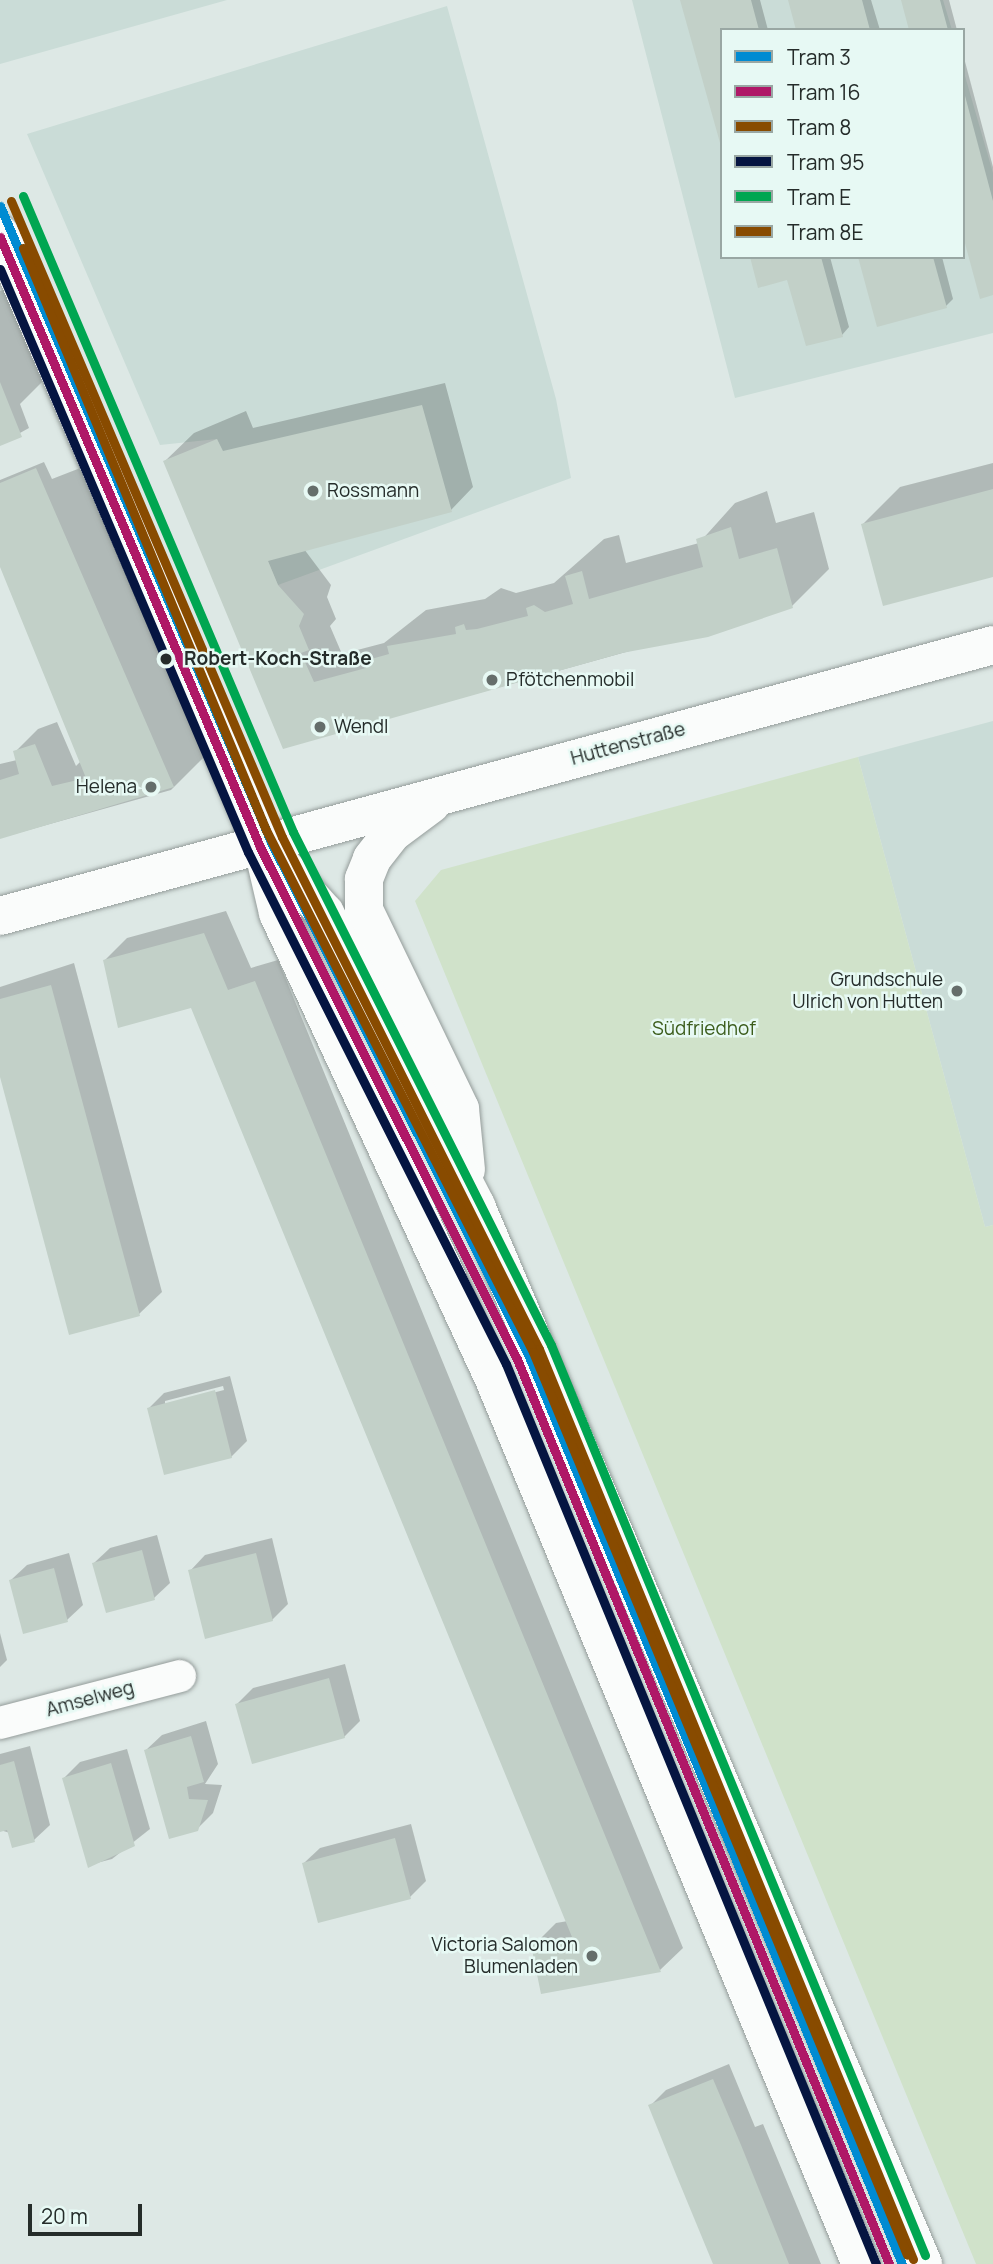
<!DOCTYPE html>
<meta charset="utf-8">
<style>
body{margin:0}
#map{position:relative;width:993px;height:2264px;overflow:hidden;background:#dde8e5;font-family:Manrope,sans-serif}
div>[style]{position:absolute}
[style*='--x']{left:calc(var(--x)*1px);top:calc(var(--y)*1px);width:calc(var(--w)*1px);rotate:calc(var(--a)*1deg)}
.built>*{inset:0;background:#cadcd7}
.green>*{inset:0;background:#d0e2ca}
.shadow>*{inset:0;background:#0003}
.building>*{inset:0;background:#c2d0c8}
.roads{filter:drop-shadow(0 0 2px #949c9a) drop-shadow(0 0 2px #949c9a)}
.street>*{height:32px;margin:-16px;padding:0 16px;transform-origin:16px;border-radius:16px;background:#fafcfb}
.secondary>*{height:38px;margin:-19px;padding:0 19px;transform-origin:19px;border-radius:19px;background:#fafcfb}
.tram-1>*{height:9px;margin:-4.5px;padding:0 4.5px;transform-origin:4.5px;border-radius:4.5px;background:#008bd2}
.tram-2>*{height:9px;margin:-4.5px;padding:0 4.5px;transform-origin:4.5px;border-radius:4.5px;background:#af1867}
.tram-3>*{height:9px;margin:-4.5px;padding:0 4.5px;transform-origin:4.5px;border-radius:4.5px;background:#884b00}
.tram-4>*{height:9px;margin:-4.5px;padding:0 4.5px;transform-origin:4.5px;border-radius:4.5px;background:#051541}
.tram-5>*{height:9px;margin:-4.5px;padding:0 4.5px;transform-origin:4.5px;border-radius:4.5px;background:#00a651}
.tram-6>*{height:9px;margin:-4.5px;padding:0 4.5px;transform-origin:4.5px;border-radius:4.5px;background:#884b00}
.dots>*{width:19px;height:19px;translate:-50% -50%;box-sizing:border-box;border:4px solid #e7f9f4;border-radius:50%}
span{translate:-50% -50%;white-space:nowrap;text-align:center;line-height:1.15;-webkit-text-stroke:5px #e7f9f4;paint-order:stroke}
.poi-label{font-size:19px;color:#252c2a}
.left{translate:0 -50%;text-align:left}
.right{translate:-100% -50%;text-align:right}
.stop-label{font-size:19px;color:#252c2a;font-weight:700}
.street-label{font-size:19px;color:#252c2a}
.park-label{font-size:19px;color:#3c5d1c}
.legend{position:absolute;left:720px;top:28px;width:245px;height:231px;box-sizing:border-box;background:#e7f9f4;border:2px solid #99a7a3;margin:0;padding:9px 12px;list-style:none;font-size:21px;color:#252c2a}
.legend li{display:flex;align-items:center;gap:14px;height:35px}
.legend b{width:35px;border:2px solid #99a7a3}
.scale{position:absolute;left:28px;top:2204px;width:114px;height:32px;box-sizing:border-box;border:4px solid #252c2a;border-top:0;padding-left:9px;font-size:21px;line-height:24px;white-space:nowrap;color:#252c2a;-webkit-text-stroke:5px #e7f9f4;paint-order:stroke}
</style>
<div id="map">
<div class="built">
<div style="clip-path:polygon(0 0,227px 0,0 64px)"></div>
<div style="clip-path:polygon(632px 0,943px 0,952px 30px,722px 30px,722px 257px,963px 257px,963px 69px,993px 173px,993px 333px,735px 398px)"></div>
<div style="clip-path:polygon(447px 6px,556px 399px,571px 478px,278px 585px,217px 439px,160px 445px,27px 134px)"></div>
<div style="clip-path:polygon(993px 721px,993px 1225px,985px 1227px,858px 757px)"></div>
</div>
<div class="green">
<div style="clip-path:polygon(858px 757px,985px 1227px,993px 1225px,993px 2264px,976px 2264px,415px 901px,441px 870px)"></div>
</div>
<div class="shadow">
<div style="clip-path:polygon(682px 0,760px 0,768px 30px,722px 30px)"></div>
<div style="clip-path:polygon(789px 0,871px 0,880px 30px,798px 30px)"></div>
<div style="clip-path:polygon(903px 0,949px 0,957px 30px,911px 30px)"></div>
<div style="clip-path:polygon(963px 54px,993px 167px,993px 293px,963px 229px)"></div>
<div style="clip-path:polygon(752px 257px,830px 257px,849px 327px,842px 335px,789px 278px)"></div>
<div style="clip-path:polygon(860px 257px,942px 257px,953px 299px,946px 306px)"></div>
<div style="clip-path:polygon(13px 287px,49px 375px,20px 404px,29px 428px,0 444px,0 291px)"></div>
<div style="clip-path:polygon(445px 383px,473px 487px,451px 510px,304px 549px,331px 585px,327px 597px,336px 619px,330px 626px,342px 654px,384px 643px,426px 610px,485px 599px,501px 588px,516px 593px,554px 583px,604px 539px,619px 535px,626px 563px,699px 543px,735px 503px,767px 491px,776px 523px,814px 512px,829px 569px,792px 606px,284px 747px,165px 461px,194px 433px,246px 411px,253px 428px)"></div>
<div style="clip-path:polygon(44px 462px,52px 479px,88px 465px,208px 753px,171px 790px,0 838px,0 764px,17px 760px,15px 752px,38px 729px,57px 722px,76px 766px,81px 761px,0 563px,0 480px)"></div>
<div style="clip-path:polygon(993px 463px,993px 576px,863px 524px,900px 487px)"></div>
<div style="clip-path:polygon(226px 911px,251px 968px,278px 960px,683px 1948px,660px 1970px,533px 1946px,556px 1923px,568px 1921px,192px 1006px,105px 960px,127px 938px)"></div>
<div style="clip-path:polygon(74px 963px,162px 1292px,139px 1314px,0 1070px,0 987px)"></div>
<div style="clip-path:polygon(evenodd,230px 1376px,247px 1441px,231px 1457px,149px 1408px,164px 1393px,230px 1376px,223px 1386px,224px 1390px,165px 1405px,165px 1401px,223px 1386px)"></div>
<div style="clip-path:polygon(157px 1535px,170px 1583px,154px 1598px,94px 1563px,110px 1548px)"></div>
<div style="clip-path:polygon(272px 1538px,288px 1604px,272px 1620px,190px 1571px,205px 1555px)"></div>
<div style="clip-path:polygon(69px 1553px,83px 1605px,67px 1620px,11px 1580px,27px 1565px)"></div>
<div style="clip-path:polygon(0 1633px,7px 1660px,0 1667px)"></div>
<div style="clip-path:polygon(345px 1664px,360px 1721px,344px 1737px,237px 1704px,253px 1688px)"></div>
<div style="clip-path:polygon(206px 1721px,218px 1764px,205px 1784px,222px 1785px,213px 1813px,197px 1829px,146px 1750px,162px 1735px)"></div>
<div style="clip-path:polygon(30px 1746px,50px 1825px,34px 1840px,0 1830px,0 1754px)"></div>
<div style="clip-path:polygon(127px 1749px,150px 1829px,112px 1859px,89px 1865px,64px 1778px,80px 1762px)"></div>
<div style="clip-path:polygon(411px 1824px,426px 1881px,410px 1897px,304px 1863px,320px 1848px)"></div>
<div style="clip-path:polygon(729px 2064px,755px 2127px,763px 2124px,821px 2264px,715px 2264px,650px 2106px,666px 2090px)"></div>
</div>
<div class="building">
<div style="clip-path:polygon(680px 0,751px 0,759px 30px,722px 30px,722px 150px)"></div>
<div style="clip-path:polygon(788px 0,862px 0,870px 30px,796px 30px)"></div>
<div style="clip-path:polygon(901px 0,940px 0,948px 30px,909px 30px)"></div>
<div style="clip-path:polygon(964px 92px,993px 201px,993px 295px,980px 299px,963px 236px)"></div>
<div style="clip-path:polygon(750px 257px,821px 257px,843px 337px,806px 346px,787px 280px,758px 288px)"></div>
<div style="clip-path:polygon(858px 257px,933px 257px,947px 308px,877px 327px)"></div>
<div style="clip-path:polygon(0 382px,22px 437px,0 446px)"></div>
<div style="clip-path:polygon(422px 405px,452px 512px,268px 561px,278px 585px,304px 614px,299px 626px,309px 650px,301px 653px,314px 682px,366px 668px,364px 661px,389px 654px,387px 646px,456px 634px,455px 627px,464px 624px,466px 630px,477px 629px,528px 616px,526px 608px,534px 605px,545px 612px,573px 604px,565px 576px,582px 571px,589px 599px,703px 567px,696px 539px,731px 527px,739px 559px,777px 548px,793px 608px,708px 637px,622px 653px,283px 749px,163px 461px,217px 439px,223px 451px)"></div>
<div style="clip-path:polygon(36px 468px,174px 787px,0 839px,0 780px,19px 774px,13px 751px,35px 744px,52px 786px,86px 778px,0 567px,0 483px)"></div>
<div style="clip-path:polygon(993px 489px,993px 577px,883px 606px,861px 524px)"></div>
<div style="clip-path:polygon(204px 933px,228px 990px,255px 981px,661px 1972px,541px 1994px,531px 1945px,572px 1937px,191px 1008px,118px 1028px,103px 960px)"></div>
<div style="clip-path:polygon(51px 985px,140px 1316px,69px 1335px,0 1077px,0 999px)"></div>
<div style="clip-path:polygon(215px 1390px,232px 1458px,164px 1475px,147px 1408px)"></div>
<div style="clip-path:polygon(142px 1550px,155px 1600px,106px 1613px,92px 1563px)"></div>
<div style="clip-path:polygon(256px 1553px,273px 1621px,205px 1639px,188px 1570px)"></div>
<div style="clip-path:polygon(54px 1568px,68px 1622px,23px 1634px,9px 1580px)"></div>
<div style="clip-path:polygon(329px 1678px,345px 1738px,252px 1764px,235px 1704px)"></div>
<div style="clip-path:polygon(191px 1736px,204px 1782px,187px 1787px,189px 1799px,208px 1800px,198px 1831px,169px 1839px,144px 1750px)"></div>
<div style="clip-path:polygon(14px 1761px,35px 1842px,12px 1848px,7px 1830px,0 1832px,0 1765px)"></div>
<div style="clip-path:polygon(111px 1763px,135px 1846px,88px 1868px,62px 1778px)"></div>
<div style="clip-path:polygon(395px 1838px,411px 1899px,318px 1923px,302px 1863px)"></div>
<div style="clip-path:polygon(713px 2079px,741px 2145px,789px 2264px,713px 2264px,675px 2172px,648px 2105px)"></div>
</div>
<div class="roads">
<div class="street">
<div style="--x:0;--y:1723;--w:186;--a:-14.6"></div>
</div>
<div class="secondary">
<div style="--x:0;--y:234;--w:664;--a:66.76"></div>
<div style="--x:262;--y:844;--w:71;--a:76.9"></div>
<div style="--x:278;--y:913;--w:514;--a:65.13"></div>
<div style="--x:494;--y:1379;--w:958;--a:67.48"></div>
<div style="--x:431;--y:804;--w:49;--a:143.4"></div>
<div style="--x:392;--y:833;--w:33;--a:128"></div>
<div style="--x:372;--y:859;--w:22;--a:112"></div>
<div style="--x:364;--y:879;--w:31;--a:90"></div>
<div style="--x:364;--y:910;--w:221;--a:64.2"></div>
<div style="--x:460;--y:1109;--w:61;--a:84.4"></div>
<div style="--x:264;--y:845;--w:91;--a:48.1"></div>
<div style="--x:325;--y:913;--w:330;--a:62.7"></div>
<div style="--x:476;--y:1206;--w:1149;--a:67.1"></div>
<div style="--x:0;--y:916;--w:1029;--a:-15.26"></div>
</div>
</div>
<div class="tram-1">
<div style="--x:0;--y:206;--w:691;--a:66.92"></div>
<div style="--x:271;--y:842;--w:573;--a:63.35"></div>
<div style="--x:528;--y:1354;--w:984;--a:67.66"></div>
</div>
<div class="tram-2">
<div style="--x:0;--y:237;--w:663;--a:66.91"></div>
<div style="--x:260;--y:847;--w:573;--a:63.35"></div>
<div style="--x:517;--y:1359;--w:978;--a:67.65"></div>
</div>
<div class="tram-3">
<div style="--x:11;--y:201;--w:691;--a:66.92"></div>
<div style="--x:282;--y:837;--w:573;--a:63.35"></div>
<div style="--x:539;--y:1349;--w:984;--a:67.66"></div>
</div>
<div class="tram-4">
<div style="--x:0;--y:269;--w:634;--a:66.96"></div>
<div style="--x:248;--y:852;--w:573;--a:63.26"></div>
<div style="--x:506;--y:1364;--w:973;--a:67.65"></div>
</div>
<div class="tram-5">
<div style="--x:23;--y:196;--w:691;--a:67"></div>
<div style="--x:293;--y:832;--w:574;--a:63.3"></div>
<div style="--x:551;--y:1345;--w:984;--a:67.66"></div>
</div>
<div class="tram-6">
<div style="--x:23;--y:248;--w:631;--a:67.34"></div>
<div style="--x:266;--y:830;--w:586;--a:62.91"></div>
<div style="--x:533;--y:1352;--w:977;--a:67.5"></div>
</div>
<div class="dots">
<div style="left:313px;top:491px;background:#656e6b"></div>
<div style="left:166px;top:659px;background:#252c2a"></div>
<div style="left:492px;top:680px;background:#656e6b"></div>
<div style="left:320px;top:727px;background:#656e6b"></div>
<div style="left:151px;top:787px;background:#656e6b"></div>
<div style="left:957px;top:991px;background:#656e6b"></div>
<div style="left:592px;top:1956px;background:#656e6b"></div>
</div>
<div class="poi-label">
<span class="left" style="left:327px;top:491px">Rossmann</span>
<span class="left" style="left:506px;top:680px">Pfötchenmobil</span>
<span class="left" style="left:334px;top:727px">Wendl</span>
<span class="right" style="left:137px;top:787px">Helena</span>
<span class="right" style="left:943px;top:991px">Grundschule<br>Ulrich von Hutten</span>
<span class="right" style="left:578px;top:1956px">Victoria Salomon<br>Blumenladen</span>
</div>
<div class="stop-label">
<span class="left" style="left:184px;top:659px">Robert-Koch-Straße</span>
</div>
<div class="street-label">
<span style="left:628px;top:744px;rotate:-15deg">Huttenstraße</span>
<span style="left:90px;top:1699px;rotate:-15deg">Amselweg</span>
</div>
<div class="park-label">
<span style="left:704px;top:1029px">Südfriedhof</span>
</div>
<ul class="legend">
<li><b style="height:9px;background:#008bd2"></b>Tram 3</li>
<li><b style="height:9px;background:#af1867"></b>Tram 16</li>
<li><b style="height:9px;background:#884b00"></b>Tram 8</li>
<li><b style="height:9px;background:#051541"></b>Tram 95</li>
<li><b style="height:9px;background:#00a651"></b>Tram E</li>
<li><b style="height:9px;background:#884b00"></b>Tram 8E</li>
</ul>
<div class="scale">20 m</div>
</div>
